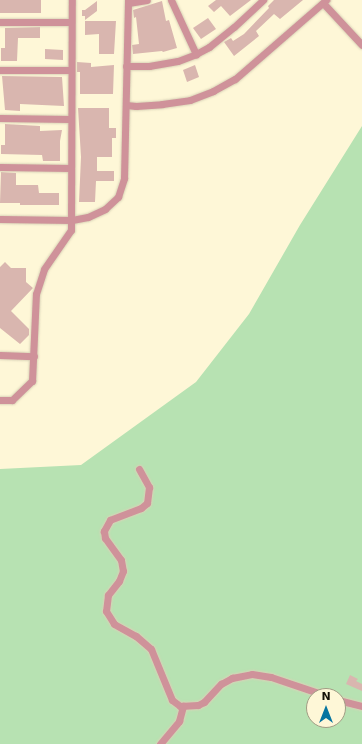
<!DOCTYPE html>
<style>
body{margin:0}
#map{position:relative;width:362px;height:744px;overflow:hidden;background:#fef7d7;font-family:"DejaVu Sans",sans-serif}
div>[style]{position:absolute}
[style*='--x']{left:calc(var(--x)*1px);top:calc(var(--y)*1px);width:calc(var(--w)*1px);rotate:calc(var(--a)*1deg)}
.green>*{inset:0;background:#b7e2b2}
.building>*{inset:0;background:#d9b6af}
.roads{filter:drop-shadow(0 0 1px #d9d2b6) drop-shadow(0 0 1px #d9d2b6)}
.minor>*{height:7px;margin:-3.5px;padding:0 3.5px;transform-origin:3.5px;border-radius:3.5px;background:#cf929a}
span{translate:-50% -50%;white-space:nowrap;text-align:center;line-height:1.15;-webkit-text-stroke:4px #fef7d7;paint-order:stroke}
.north{position:absolute;left:306px;top:688px;width:40px;height:40px;box-sizing:border-box;background:#fef7d7;border:1px solid #a19b84;border-radius:50%;rotate:0deg;font-size:11px;font-weight:700;line-height:16px;text-align:center;color:#151207}
.north::after{content:'';display:block;margin:auto;width:14px;height:18px;background:#0675a0;clip-path:polygon(50% 0,100% 100%,50% 72%,0 100%)}
</style>
<div id="map">
<div class="green">
<div style="clip-path:polygon(evenodd,362px 126px,362px 744px,0 744px,0 469px,81px 465px,196px 382px,249px 314px,300px 225px,362px 126px,314px 696px,338px 696px,338px 720px,314px 720px,314px 696px)"></div>
</div>
<div class="building">
<div style="clip-path:polygon(0 0,41px 0,41px 13px,0 13px)"></div>
<div style="clip-path:polygon(216px 0,251px 0,230px 16px,221px 6px,214px 12px,208px 6px)"></div>
<div style="clip-path:polygon(274px 0,303px 0,280px 19px,274px 14px,256px 31px,259px 36px,234px 56px,224px 42px,231px 38px,233px 41px,244px 34px,269px 8px,268px 6px)"></div>
<div style="clip-path:polygon(97px 1px,97px 11px,85px 20px,85px 16px,82px 16px,82px 10px,85px 10px)"></div>
<div style="clip-path:polygon(162px 1px,166px 21px,169px 20px,177px 48px,163px 52px,162px 51px,133px 54px,132px 45px,139px 44px,136px 17px,134px 18px,133px 10px)"></div>
<div style="clip-path:polygon(208px 18px,216px 29px,201px 39px,193px 28px)"></div>
<div style="clip-path:polygon(85px 21px,116px 21px,114px 54px,99px 54px,99px 34px,85px 35px)"></div>
<div style="clip-path:polygon(40px 27px,40px 38px,18px 38px,17px 61px,1px 61px,1px 48px,5px 48px,5px 28px)"></div>
<div style="clip-path:polygon(45px 49px,63px 50px,63px 60px,45px 59px)"></div>
<div style="clip-path:polygon(77px 62px,91px 63px,91px 67px,114px 65px,113px 94px,80px 94px,80px 72px,77px 72px)"></div>
<div style="clip-path:polygon(195px 65px,199px 77px,187px 82px,183px 70px)"></div>
<div style="clip-path:polygon(2px 76px,62px 77px,64px 106px,20px 104px,20px 111px,5px 110px)"></div>
<div style="clip-path:polygon(78px 108px,109px 108px,109px 128px,116px 128px,116px 138px,112px 138px,112px 157px,97px 157px,97px 171px,114px 171px,114px 181px,96px 181px,95px 202px,79px 202px,81px 157px)"></div>
<div style="clip-path:polygon(5px 124px,40px 126px,40px 131px,62px 130px,60px 141px,60px 161px,43px 161px,42px 155px,1px 154px,1px 145px,5px 145px)"></div>
<div style="clip-path:polygon(1px 172px,16px 173px,16px 185px,38px 185px,39px 193px,59px 193px,59px 205px,20px 205px,20px 203px,0 203px)"></div>
<div style="clip-path:polygon(5px 262px,11px 268px,26px 268px,26px 282px,33px 288px,11px 311px,29px 329px,29px 335px,20px 344px,0 328px,0 267px)"></div>
<div style="clip-path:polygon(350px 675px,358px 679px,356px 681px,362px 684px,362px 691px,346px 684px)"></div>
</div>
<div class="roads">
<div class="minor">
<div style="--x:171;--y:0;--w:60;--a:65.2"></div>
<div style="--x:128;--y:3;--w:19;--a:-9"></div>
<div style="--x:323;--y:3;--w:57;--a:47.1"></div>
<div style="--x:0;--y:22;--w:71;--a:0"></div>
<div style="--x:126;--y:66;--w:23;--a:0"></div>
<div style="--x:149;--y:66;--w:29;--a:-10"></div>
<div style="--x:178;--y:61;--w:19;--a:-21"></div>
<div style="--x:196;--y:54;--w:15;--a:-28"></div>
<div style="--x:209;--y:47;--w:32;--a:-39"></div>
<div style="--x:234;--y:27;--w:40;--a:-43"></div>
<div style="--x:0;--y:70;--w:71;--a:0"></div>
<div style="--x:126;--y:105;--w:10;--a:6"></div>
<div style="--x:136;--y:106;--w:26;--a:-4"></div>
<div style="--x:162;--y:104;--w:28;--a:-8"></div>
<div style="--x:190;--y:100;--w:25;--a:-21"></div>
<div style="--x:213;--y:91;--w:25;--a:-29"></div>
<div style="--x:235;--y:79;--w:121;--a:-41"></div>
<div style="--x:0;--y:118;--w:70;--a:0.8"></div>
<div style="--x:0;--y:167;--w:71;--a:0.8"></div>
<div style="--x:0;--y:219;--w:72;--a:0.8"></div>
<div style="--x:72;--y:220;--w:16;--a:-11"></div>
<div style="--x:88;--y:217;--w:19;--a:-25"></div>
<div style="--x:105;--y:209;--w:18;--a:-43"></div>
<div style="--x:118;--y:197;--w:20;--a:-72"></div>
<div style="--x:124;--y:178;--w:178;--a:-88.7"></div>
<div style="--x:0;--y:355;--w:34;--a:2"></div>
<div style="--x:0;--y:400;--w:12;--a:0"></div>
<div style="--x:12;--y:400;--w:28;--a:-44"></div>
<div style="--x:32;--y:381;--w:87;--a:-87.4"></div>
<div style="--x:36;--y:294;--w:26;--a:-72"></div>
<div style="--x:44;--y:269;--w:47;--a:-55.3"></div>
<div style="--x:71;--y:230;--w:230;--a:-89.8"></div>
<div style="--x:139;--y:469;--w:21;--a:61"></div>
<div style="--x:149;--y:487;--w:16;--a:97"></div>
<div style="--x:147;--y:503;--w:8;--a:140"></div>
<div style="--x:141;--y:508;--w:33;--a:159"></div>
<div style="--x:110;--y:520;--w:13;--a:119"></div>
<div style="--x:104;--y:531;--w:7;--a:82"></div>
<div style="--x:105;--y:538;--w:27;--a:54"></div>
<div style="--x:121;--y:560;--w:11;--a:80"></div>
<div style="--x:123;--y:571;--w:11;--a:112"></div>
<div style="--x:119;--y:581;--w:18;--a:128"></div>
<div style="--x:108;--y:595;--w:16;--a:97"></div>
<div style="--x:106;--y:611;--w:15;--a:58"></div>
<div style="--x:114;--y:624;--w:25;--a:29"></div>
<div style="--x:136;--y:636;--w:20;--a:41"></div>
<div style="--x:151;--y:649;--w:55;--a:67.6"></div>
<div style="--x:172;--y:700;--w:10;--a:37"></div>
<div style="--x:180;--y:706;--w:18;--a:-3"></div>
<div style="--x:198;--y:705;--w:7;--a:-27"></div>
<div style="--x:204;--y:702;--w:25;--a:-47"></div>
<div style="--x:221;--y:684;--w:13;--a:-29"></div>
<div style="--x:232;--y:678;--w:20;--a:-11"></div>
<div style="--x:252;--y:674;--w:19;--a:9"></div>
<div style="--x:271;--y:677;--w:59;--a:18.7"></div>
<div style="--x:338;--y:700;--w:25;--a:14"></div>
<div style="--x:160;--y:744;--w:30;--a:-50"></div>
<div style="--x:179;--y:721;--w:16;--a:-75"></div>
</div>
</div>
<div class="north">N</div>
</div>
